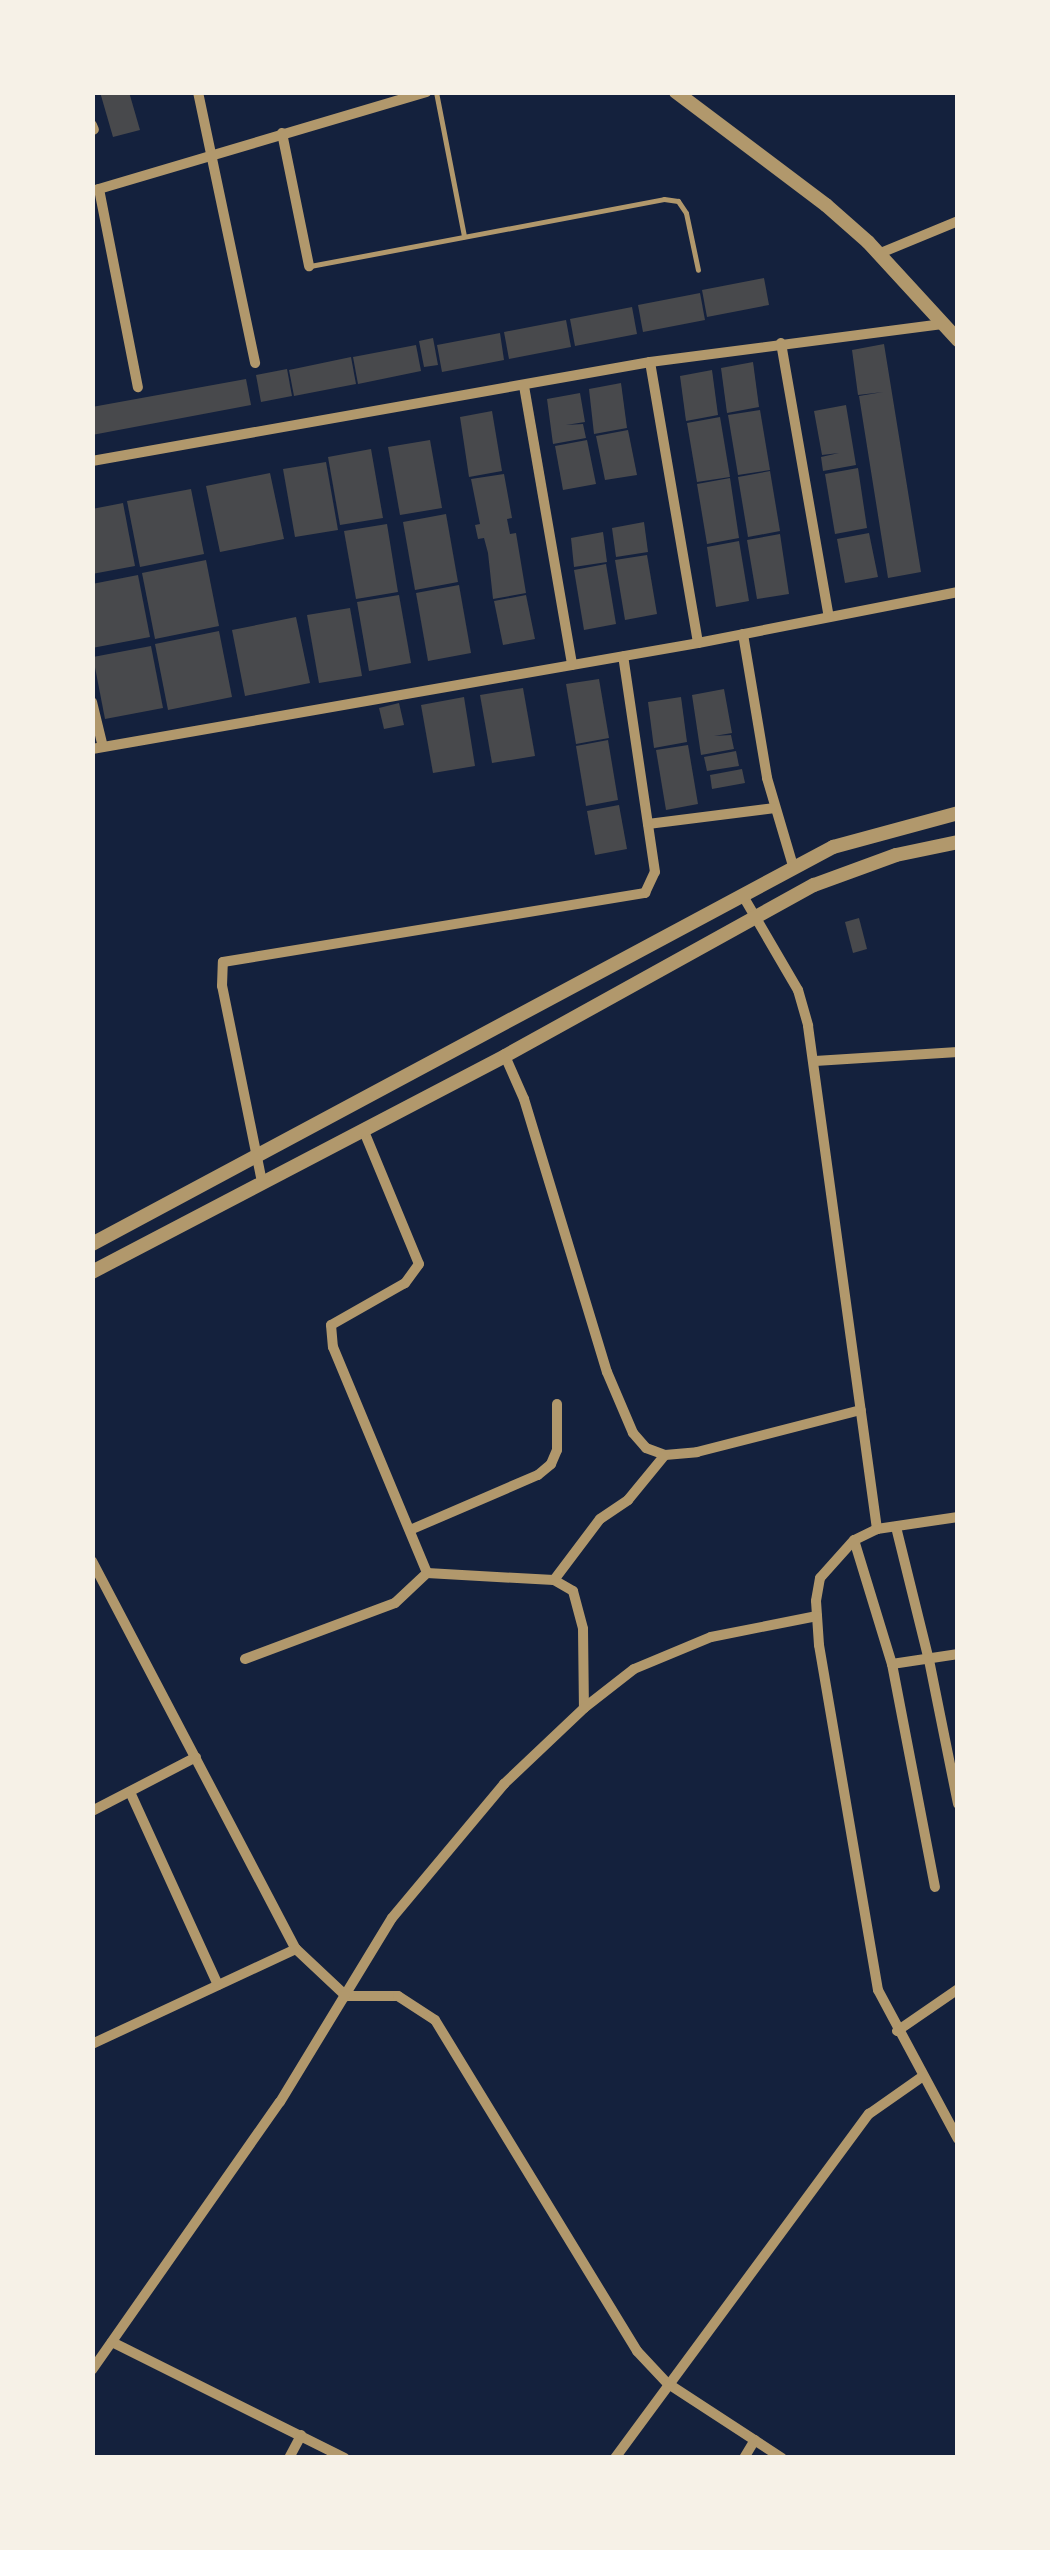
<!DOCTYPE html>
<style>
body{margin:0}
#map{position:relative;width:1050px;height:2550px;overflow:hidden;background:#14213d;font-family:"Public Sans",sans-serif}
div>[style]{position:absolute}
[style*='--x']{left:calc(var(--x)*1px);top:calc(var(--y)*1px);width:calc(var(--w)*1px);rotate:calc(var(--a)*1deg)}
.building>*{inset:0;background:#48494c}
.service>*{height:5px;margin:-2.5px;padding:0 2.5px;transform-origin:2.5px;border-radius:2.5px;background:#b1986c}
.minor>*{height:10px;margin:-5px;padding:0 5px;transform-origin:5px;border-radius:5px;background:#b1986c}
.tertiary>*{height:14px;margin:-7px;padding:0 7px;transform-origin:7px;border-radius:7px;background:#b1986c}
span{translate:-50% -50%;white-space:nowrap;text-align:center;line-height:1.15;-webkit-text-stroke:8px #f6f1e7;paint-order:stroke}
.frame{position:absolute;inset:0;border:95px solid #f6f1e7;pointer-events:none}
</style>
<div id="map">
<div class="building">
<div style="clip-path:polygon(100px 92px,129px 92px,140px 130px,113px 137px)"></div>
<div style="clip-path:polygon(764px 278px,769px 305px,707px 317px,702px 290px)"></div>
<div style="clip-path:polygon(700px 293px,705px 320px,643px 332px,638px 305px)"></div>
<div style="clip-path:polygon(632px 307px,637px 334px,575px 346px,570px 319px)"></div>
<div style="clip-path:polygon(566px 320px,571px 347px,509px 359px,504px 332px)"></div>
<div style="clip-path:polygon(500px 333px,504px 360px,442px 372px,437px 345px)"></div>
<div style="clip-path:polygon(433px 338px,438px 365px,424px 367px,419px 341px)"></div>
<div style="clip-path:polygon(884px 344px,921px 572px,888px 578px,859px 396px,883px 392px,858px 395px,852px 350px)"></div>
<div style="clip-path:polygon(416px 345px,421px 371px,358px 384px,353px 357px)"></div>
<div style="clip-path:polygon(351px 357px,356px 384px,294px 396px,289px 370px)"></div>
<div style="clip-path:polygon(753px 362px,759px 407px,727px 413px,721px 368px)"></div>
<div style="clip-path:polygon(287px 369px,292px 396px,261px 402px,256px 375px)"></div>
<div style="clip-path:polygon(712px 370px,718px 415px,686px 421px,680px 376px)"></div>
<div style="clip-path:polygon(246px 379px,251px 405px,92px 435px,92px 407px)"></div>
<div style="clip-path:polygon(621px 383px,627px 428px,594px 434px,589px 389px)"></div>
<div style="clip-path:polygon(580px 393px,585px 422px,566px 425px,583px 424px,586px 438px,553px 444px,547px 399px)"></div>
<div style="clip-path:polygon(846px 405px,856px 465px,823px 471px,821px 457px,839px 453px,822px 455px,814px 411px)"></div>
<div style="clip-path:polygon(760px 410px,770px 470px,738px 475px,728px 415px)"></div>
<div style="clip-path:polygon(492px 411px,502px 471px,469px 477px,460px 417px)"></div>
<div style="clip-path:polygon(720px 417px,730px 477px,697px 482px,687px 423px)"></div>
<div style="clip-path:polygon(628px 430px,637px 475px,605px 480px,596px 436px)"></div>
<div style="clip-path:polygon(430px 440px,442px 508px,400px 515px,388px 447px)"></div>
<div style="clip-path:polygon(587px 440px,596px 484px,563px 490px,555px 446px)"></div>
<div style="clip-path:polygon(371px 449px,383px 518px,340px 525px,328px 457px)"></div>
<div style="clip-path:polygon(326px 462px,338px 530px,295px 537px,283px 469px)"></div>
<div style="clip-path:polygon(858px 468px,867px 528px,835px 534px,825px 474px)"></div>
<div style="clip-path:polygon(770px 471px,780px 531px,748px 537px,738px 477px)"></div>
<div style="clip-path:polygon(270px 473px,284px 539px,220px 552px,206px 486px)"></div>
<div style="clip-path:polygon(504px 474px,512px 518px,507px 519px,510px 534px,516px 533px,526px 593px,493px 599px,488px 553px,484px 538px,478px 539px,475px 525px,480px 524px,471px 479px)"></div>
<div style="clip-path:polygon(730px 478px,739px 538px,707px 544px,697px 484px)"></div>
<div style="clip-path:polygon(191px 489px,204px 554px,140px 567px,127px 501px)"></div>
<div style="clip-path:polygon(123px 503px,135px 566px,92px 574px,92px 509px)"></div>
<div style="clip-path:polygon(446px 514px,458px 582px,415px 590px,403px 522px)"></div>
<div style="clip-path:polygon(644px 522px,648px 552px,616px 557px,612px 528px)"></div>
<div style="clip-path:polygon(387px 524px,398px 592px,356px 599px,344px 531px)"></div>
<div style="clip-path:polygon(603px 532px,607px 562px,574px 567px,571px 538px)"></div>
<div style="clip-path:polygon(869px 533px,878px 577px,845px 583px,837px 539px)"></div>
<div style="clip-path:polygon(780px 534px,789px 594px,757px 599px,747px 540px)"></div>
<div style="clip-path:polygon(739px 541px,749px 601px,716px 607px,707px 547px)"></div>
<div style="clip-path:polygon(647px 555px,657px 614px,625px 620px,615px 560px)"></div>
<div style="clip-path:polygon(206px 560px,219px 626px,155px 639px,142px 573px)"></div>
<div style="clip-path:polygon(606px 564px,616px 624px,584px 630px,574px 570px)"></div>
<div style="clip-path:polygon(138px 575px,150px 637px,92px 648px,92px 584px)"></div>
<div style="clip-path:polygon(459px 585px,471px 653px,428px 661px,416px 593px)"></div>
<div style="clip-path:polygon(399px 595px,411px 663px,369px 671px,357px 602px)"></div>
<div style="clip-path:polygon(526px 595px,535px 639px,503px 645px,494px 601px)"></div>
<div style="clip-path:polygon(350px 608px,362px 676px,319px 683px,307px 615px)"></div>
<div style="clip-path:polygon(296px 617px,310px 683px,245px 696px,232px 630px)"></div>
<div style="clip-path:polygon(219px 631px,232px 697px,168px 710px,155px 644px)"></div>
<div style="clip-path:polygon(151px 646px,163px 708px,105px 719px,93px 657px)"></div>
<div style="clip-path:polygon(599px 679px,609px 738px,576px 744px,566px 684px)"></div>
<div style="clip-path:polygon(523px 688px,535px 756px,492px 763px,480px 695px)"></div>
<div style="clip-path:polygon(724px 689px,732px 733px,714px 736px,731px 735px,734px 749px,701px 755px,692px 695px)"></div>
<div style="clip-path:polygon(464px 697px,475px 766px,433px 773px,421px 705px)"></div>
<div style="clip-path:polygon(681px 697px,687px 742px,654px 748px,648px 702px)"></div>
<div style="clip-path:polygon(399px 703px,404px 725px,384px 729px,379px 708px)"></div>
<div style="clip-path:polygon(608px 740px,618px 800px,586px 806px,576px 746px)"></div>
<div style="clip-path:polygon(688px 745px,698px 804px,666px 810px,656px 750px)"></div>
<div style="clip-path:polygon(736px 751px,739px 766px,707px 771px,704px 757px)"></div>
<div style="clip-path:polygon(742px 769px,745px 783px,712px 789px,710px 775px)"></div>
<div style="clip-path:polygon(619px 805px,627px 849px,595px 855px,587px 811px)"></div>
<div style="clip-path:polygon(859px 918px,867px 949px,853px 953px,845px 922px)"></div>
</div>
<div class="service">
<div style="--x:436;--y:92;--w:147;--a:79"></div>
<div style="--x:310;--y:266;--w:360;--a:-10.7"></div>
<div style="--x:664;--y:199;--w:14;--a:8"></div>
<div style="--x:678;--y:201;--w:14;--a:56"></div>
<div style="--x:686;--y:213;--w:58;--a:78.1"></div>
</div>
<div class="minor">
<div style="--x:198;--y:92;--w:277;--a:78.1"></div>
<div style="--x:92;--y:125;--w:5;--a:68"></div>
<div style="--x:282;--y:133;--w:136;--a:78.5"></div>
<div style="--x:99;--y:189;--w:202;--a:78.9"></div>
<div style="--x:92;--y:191;--w:349;--a:-16.5"></div>
<div style="--x:878;--y:254;--w:87;--a:-22.4"></div>
<div style="--x:781;--y:343;--w:278;--a:80.1"></div>
<div style="--x:650;--y:362;--w:285;--a:80.3"></div>
<div style="--x:524;--y:386;--w:283;--a:80.2"></div>
<div style="--x:92;--y:461;--w:567;--a:-10.06"></div>
<div style="--x:650;--y:362;--w:295;--a:-7.4"></div>
<div style="--x:743;--y:634;--w:146;--a:80.5"></div>
<div style="--x:767;--y:778;--w:95;--a:73.5"></div>
<div style="--x:92;--y:702;--w:46;--a:76.3"></div>
<div style="--x:92;--y:749;--w:615;--a:-9.92"></div>
<div style="--x:698;--y:643;--w:265;--a:-11.1"></div>
<div style="--x:648;--y:824;--w:128;--a:-7.2"></div>
<div style="--x:743;--y:896;--w:109;--a:59.7"></div>
<div style="--x:798;--y:990;--w:37;--a:74"></div>
<div style="--x:808;--y:1026;--w:508;--a:82.19"></div>
<div style="--x:505;--y:1056;--w:47;--a:66.2"></div>
<div style="--x:524;--y:1099;--w:285;--a:73.1"></div>
<div style="--x:607;--y:1372;--w:66;--a:66.9"></div>
<div style="--x:633;--y:1433;--w:20;--a:49"></div>
<div style="--x:646;--y:1448;--w:20;--a:20"></div>
<div style="--x:665;--y:1455;--w:32;--a:-5"></div>
<div style="--x:697;--y:1452;--w:169;--a:-14.4"></div>
<div style="--x:815;--y:1061;--w:143;--a:-3.6"></div>
<div style="--x:363;--y:1129;--w:146;--a:67.5"></div>
<div style="--x:419;--y:1264;--w:24;--a:126"></div>
<div style="--x:405;--y:1283;--w:85;--a:150.4"></div>
<div style="--x:331;--y:1325;--w:22;--a:85"></div>
<div style="--x:333;--y:1347;--w:245;--a:67.4"></div>
<div style="--x:427;--y:1573;--w:127;--a:3.2"></div>
<div style="--x:554;--y:1580;--w:22;--a:30"></div>
<div style="--x:573;--y:1591;--w:39;--a:75"></div>
<div style="--x:583;--y:1629;--w:79;--a:89.3"></div>
<div style="--x:262;--y:1182;--w:200;--a:-101.5"></div>
<div style="--x:222;--y:986;--w:24;--a:-88"></div>
<div style="--x:223;--y:962;--w:428;--a:-9.3"></div>
<div style="--x:645;--y:893;--w:23;--a:-65"></div>
<div style="--x:655;--y:872;--w:218;--a:-98.4"></div>
<div style="--x:958;--y:1517;--w:82;--a:171.6"></div>
<div style="--x:877;--y:1529;--w:25;--a:154"></div>
<div style="--x:854;--y:1540;--w:51;--a:131.8"></div>
<div style="--x:820;--y:1578;--w:23;--a:100"></div>
<div style="--x:816;--y:1601;--w:44;--a:86.1"></div>
<div style="--x:819;--y:1645;--w:350;--a:80.3"></div>
<div style="--x:878;--y:1990;--w:169;--a:61.8"></div>
<div style="--x:896;--y:1527;--w:137;--a:76.1"></div>
<div style="--x:929;--y:1660;--w:147;--a:78.6"></div>
<div style="--x:410;--y:1530;--w:139;--a:-23.3"></div>
<div style="--x:538;--y:1475;--w:17;--a:-40"></div>
<div style="--x:551;--y:1464;--w:15;--a:-67"></div>
<div style="--x:557;--y:1450;--w:46;--a:-90"></div>
<div style="--x:854;--y:1540;--w:130;--a:73"></div>
<div style="--x:892;--y:1664;--w:227;--a:79.1"></div>
<div style="--x:92;--y:1561;--w:438;--a:62.3"></div>
<div style="--x:296;--y:1949;--w:69;--a:43.2"></div>
<div style="--x:346;--y:1996;--w:52;--a:0"></div>
<div style="--x:398;--y:1996;--w:44;--a:33"></div>
<div style="--x:435;--y:2020;--w:388;--a:58.6"></div>
<div style="--x:637;--y:2351;--w:44;--a:46.8"></div>
<div style="--x:667;--y:2383;--w:137;--a:33.1"></div>
<div style="--x:554;--y:1580;--w:76;--a:-53"></div>
<div style="--x:600;--y:1519;--w:34;--a:-34"></div>
<div style="--x:628;--y:1500;--w:58;--a:-50.6"></div>
<div style="--x:245;--y:1659;--w:160;--a:-20.5"></div>
<div style="--x:395;--y:1603;--w:44;--a:-43.2"></div>
<div style="--x:892;--y:1664;--w:67;--a:-8.6"></div>
<div style="--x:130;--y:1792;--w:212;--a:65.5"></div>
<div style="--x:92;--y:1811;--w:117;--a:-27.4"></div>
<div style="--x:897;--y:2031;--w:74;--a:-34.5"></div>
<div style="--x:92;--y:2044;--w:225;--a:-25"></div>
<div style="--x:112;--y:2342;--w:260;--a:26.5"></div>
<div style="--x:92;--y:2370;--w:327;--a:-55"></div>
<div style="--x:280;--y:2102;--w:215;--a:-58.7"></div>
<div style="--x:392;--y:1918;--w:175;--a:-50.1"></div>
<div style="--x:504;--y:1784;--w:110;--a:-43.5"></div>
<div style="--x:584;--y:1708;--w:63;--a:-38"></div>
<div style="--x:634;--y:1669;--w:83;--a:-22.6"></div>
<div style="--x:711;--y:1637;--w:108;--a:-11.2"></div>
<div style="--x:289;--y:2458;--w:26;--a:-62"></div>
<div style="--x:615;--y:2458;--w:428;--a:-53.6"></div>
<div style="--x:869;--y:2114;--w:66;--a:-35.1"></div>
<div style="--x:744;--y:2458;--w:21;--a:-59"></div>
</div>
<div class="tertiary">
<div style="--x:676;--y:92;--w:188;--a:37"></div>
<div style="--x:826;--y:205;--w:56;--a:41.4"></div>
<div style="--x:868;--y:242;--w:133;--a:47.4"></div>
<div style="--x:92;--y:1244;--w:841;--a:-28.18"></div>
<div style="--x:833;--y:847;--w:130;--a:-15.2"></div>
<div style="--x:92;--y:1272;--w:466;--a:-27.6"></div>
<div style="--x:505;--y:1056;--w:353;--a:-29"></div>
<div style="--x:814;--y:885;--w:87;--a:-20.1"></div>
<div style="--x:896;--y:855;--w:63;--a:-11.8"></div>
</div>
<div class="frame"></div>
</div>
